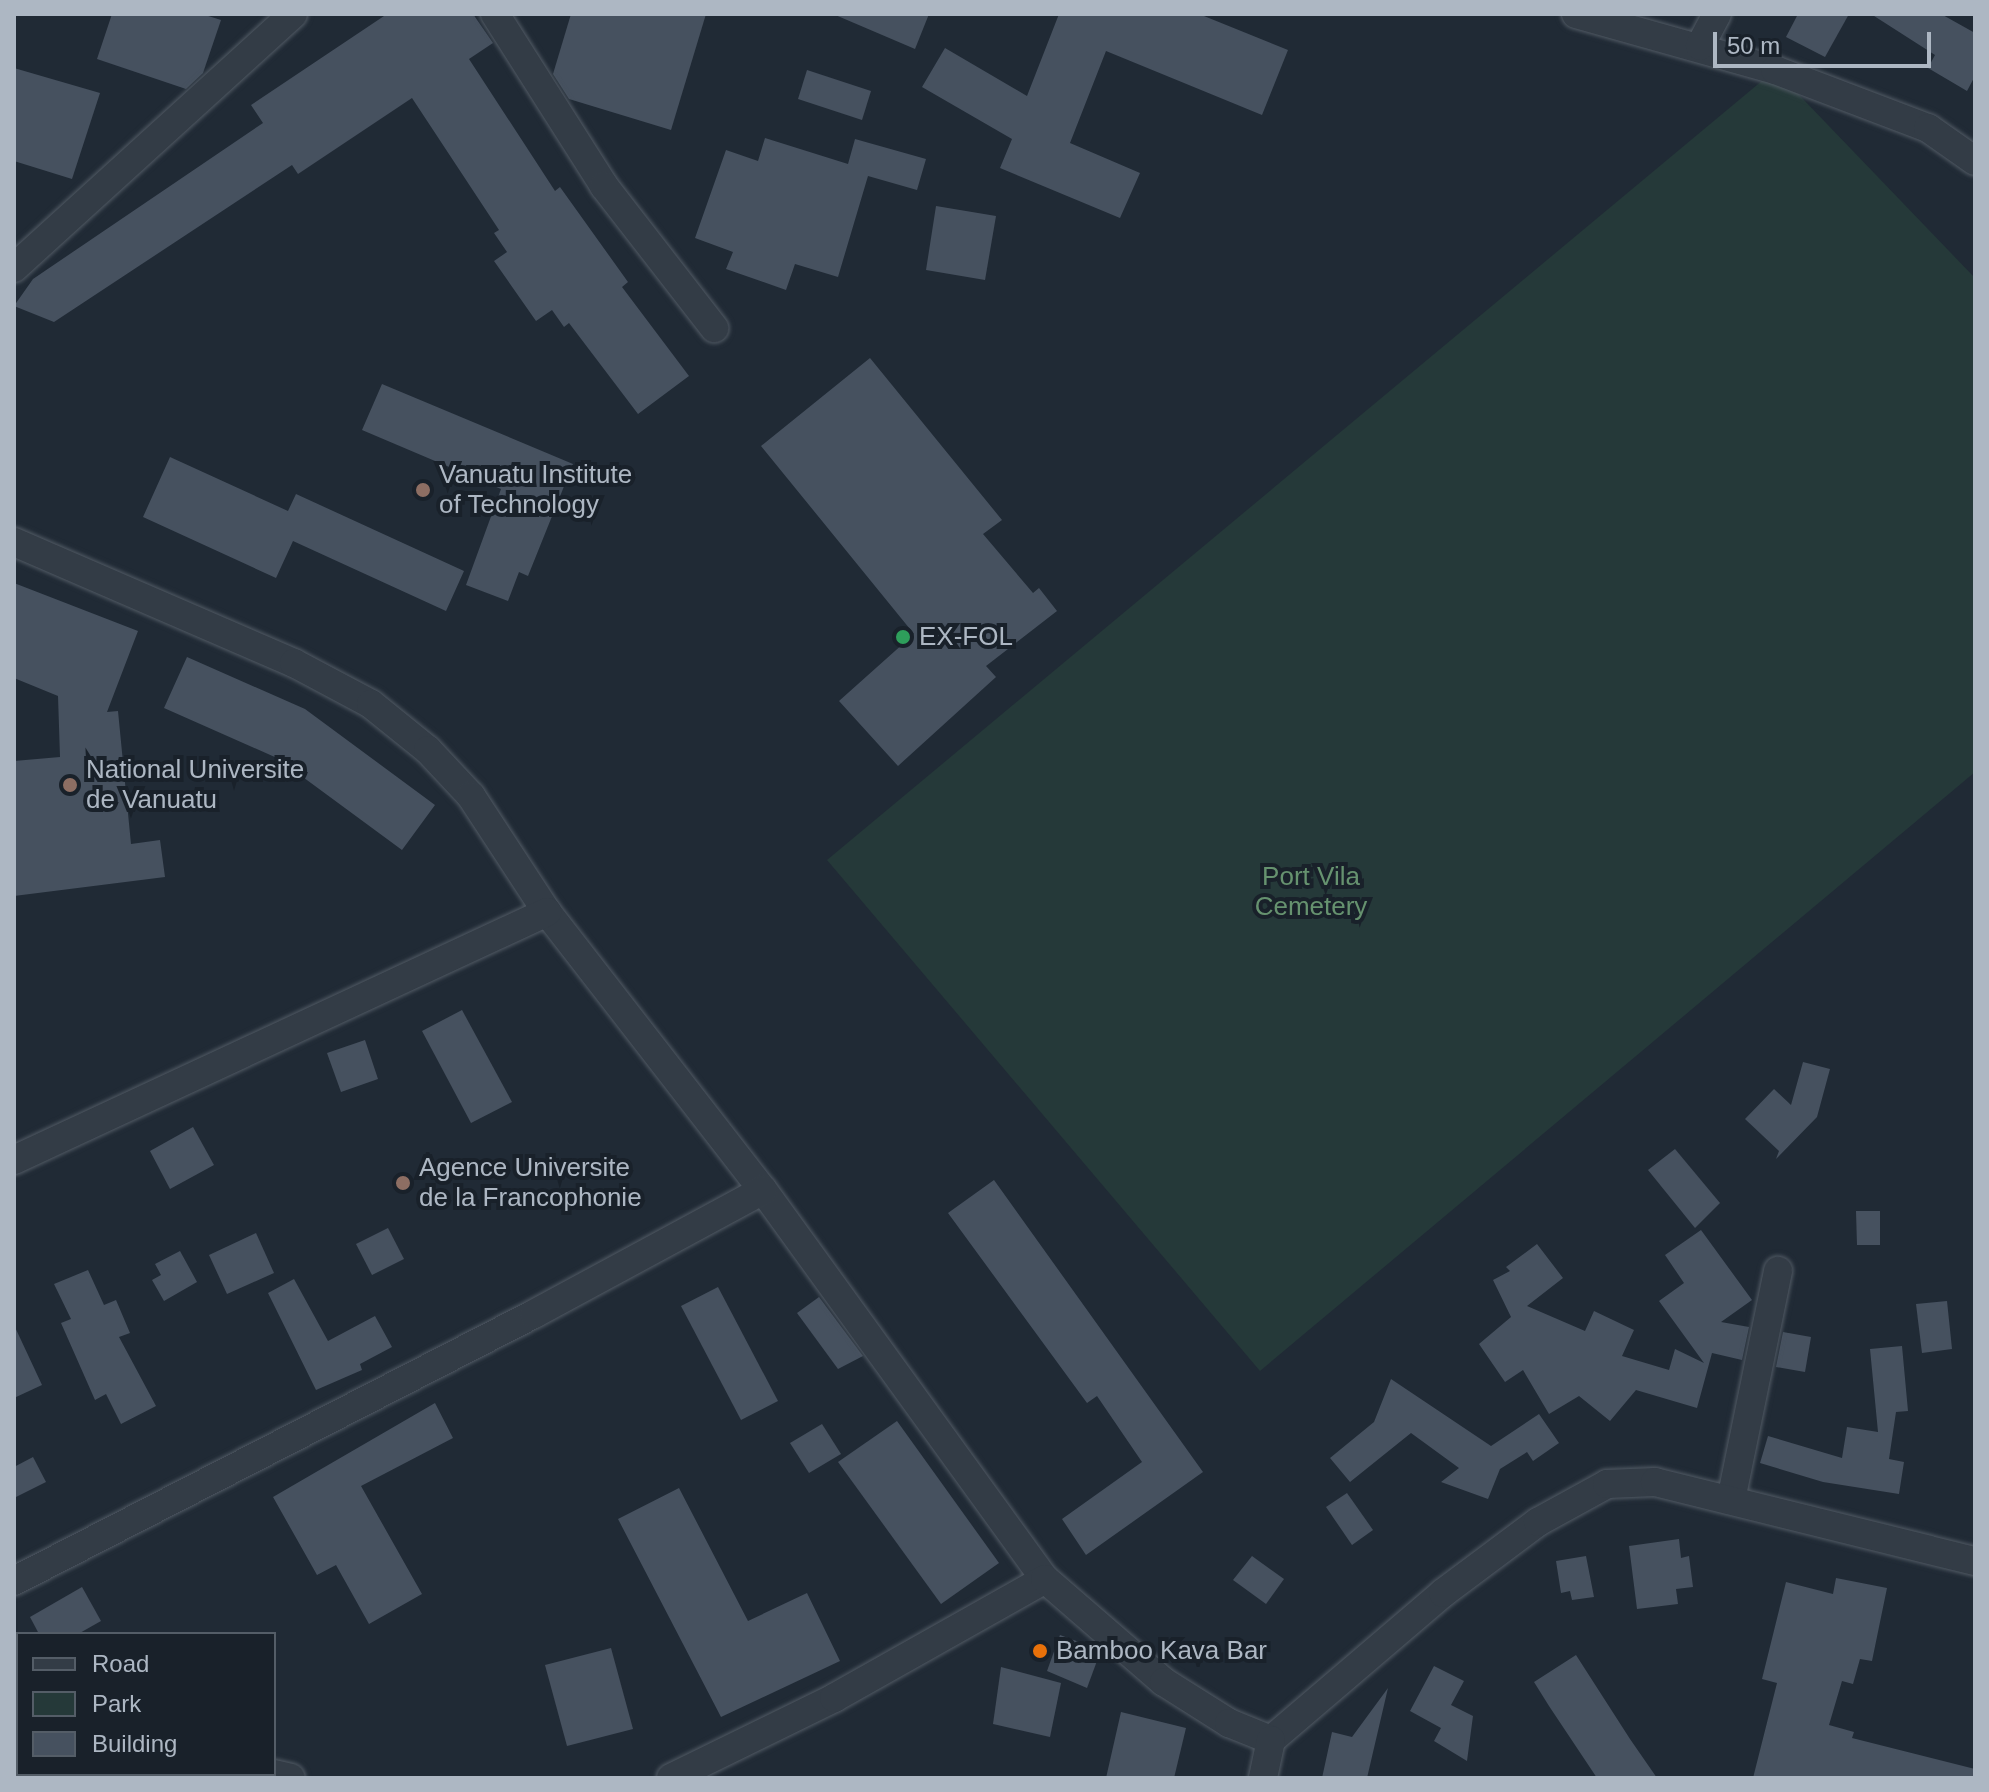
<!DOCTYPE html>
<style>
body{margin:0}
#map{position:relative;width:1989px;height:1792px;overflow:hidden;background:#202a35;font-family:Arial,sans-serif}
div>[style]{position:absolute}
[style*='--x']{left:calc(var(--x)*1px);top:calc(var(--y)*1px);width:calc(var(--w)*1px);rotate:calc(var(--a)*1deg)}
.green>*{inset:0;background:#253939}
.building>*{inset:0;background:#46515f}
.roads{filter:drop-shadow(0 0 2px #515a64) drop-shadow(0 0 2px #515a64)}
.minor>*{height:28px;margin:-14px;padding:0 14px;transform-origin:14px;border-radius:14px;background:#333c46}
.dots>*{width:22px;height:22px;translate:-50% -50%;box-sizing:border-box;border:4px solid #19212a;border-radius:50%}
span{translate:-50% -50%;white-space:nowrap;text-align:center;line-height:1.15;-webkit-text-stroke:8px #19212a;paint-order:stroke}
.poi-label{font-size:26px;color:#adb7c3}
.left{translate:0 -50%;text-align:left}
.park-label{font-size:26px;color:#66926f}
.frame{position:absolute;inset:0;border:16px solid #adb7c3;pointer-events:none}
.legend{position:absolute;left:16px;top:1632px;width:260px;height:144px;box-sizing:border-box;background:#19212a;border:2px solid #545d67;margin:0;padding:10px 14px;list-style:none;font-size:24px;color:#adb7c3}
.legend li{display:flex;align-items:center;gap:16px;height:40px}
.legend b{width:40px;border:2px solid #545d67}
.scale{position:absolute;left:1713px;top:32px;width:218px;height:36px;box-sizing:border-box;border:4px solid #adb7c3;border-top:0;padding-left:10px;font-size:24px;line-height:28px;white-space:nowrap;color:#adb7c3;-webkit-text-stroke:6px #19212a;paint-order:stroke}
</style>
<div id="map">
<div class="green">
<div style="clip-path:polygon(1775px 70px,1975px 278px,1975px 772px,1260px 1371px,827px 860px)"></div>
<div style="clip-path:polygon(18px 1758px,18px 1774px,238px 1778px,14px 1778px)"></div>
</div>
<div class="building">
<div style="clip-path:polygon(112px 14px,202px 14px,221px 20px,203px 73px,186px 89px,97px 59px)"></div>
<div style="clip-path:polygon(387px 14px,473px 14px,493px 43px,469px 59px,555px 191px,560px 187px,628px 282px,622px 287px,689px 376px,638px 414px,569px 323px,564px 327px,552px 310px,536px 321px,494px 261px,507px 252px,494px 233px,499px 230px,412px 98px,298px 174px,292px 165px,54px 322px,14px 306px,33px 279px,263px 123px,251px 105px)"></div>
<div style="clip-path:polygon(571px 14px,706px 14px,671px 130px,569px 99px,553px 74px)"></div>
<div style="clip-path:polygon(833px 14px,929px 14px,915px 49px)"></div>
<div style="clip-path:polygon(1059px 14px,1199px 14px,1288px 50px,1262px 115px,1106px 51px,1070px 143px,1140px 173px,1120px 218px,1000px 168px,1012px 139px,922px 87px,945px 48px,1027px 96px)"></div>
<div style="clip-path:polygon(1798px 14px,1849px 14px,1825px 57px,1786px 37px)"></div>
<div style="clip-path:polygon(1871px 14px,1941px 14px,1975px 33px,1975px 76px,1967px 91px,1928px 68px,1935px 55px)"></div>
<div style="clip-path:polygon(14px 68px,100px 93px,72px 179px,14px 161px)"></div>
<div style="clip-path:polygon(807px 70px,871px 91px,862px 120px,798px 99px)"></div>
<div style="clip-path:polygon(765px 138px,848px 164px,855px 139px,926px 159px,917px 190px,868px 176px,838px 277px,795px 264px,786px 290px,726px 269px,733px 252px,695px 238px,726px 150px,758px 161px)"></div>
<div style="clip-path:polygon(936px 206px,996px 216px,985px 280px,926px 270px)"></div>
<div style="clip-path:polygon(870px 358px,1002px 520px,983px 534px,1033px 593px,1039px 588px,1057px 611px,986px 666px,996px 677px,898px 766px,839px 701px,914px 634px,761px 446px)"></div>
<div style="clip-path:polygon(382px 384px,573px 464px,528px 576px,519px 572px,508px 601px,466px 585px,501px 489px,362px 430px)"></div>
<div style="clip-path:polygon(170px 457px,288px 511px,296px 494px,464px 571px,446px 611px,293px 541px,276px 578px,143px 517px)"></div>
<div style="clip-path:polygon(14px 583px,138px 631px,107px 712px,118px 711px,131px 844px,160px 840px,165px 877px,14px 896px,14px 761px,60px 757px,58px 696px,14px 678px)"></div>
<div style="clip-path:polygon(187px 657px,305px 709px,435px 805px,402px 850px,277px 758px,164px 708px)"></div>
<div style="clip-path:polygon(462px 1010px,512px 1102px,471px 1123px,422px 1031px)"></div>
<div style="clip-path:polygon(365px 1040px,378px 1079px,341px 1092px,327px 1053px)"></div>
<div style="clip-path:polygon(1803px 1062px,1830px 1069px,1817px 1117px,1776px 1159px,1779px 1151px,1745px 1119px,1774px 1089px,1791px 1105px)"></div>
<div style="clip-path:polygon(193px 1127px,214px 1165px,170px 1189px,150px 1151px)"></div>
<div style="clip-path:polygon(1675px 1149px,1720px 1203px,1695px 1228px,1648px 1170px)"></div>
<div style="clip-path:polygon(994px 1180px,1203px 1472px,1086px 1555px,1062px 1519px,1142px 1462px,1097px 1396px,1087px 1403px,948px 1213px)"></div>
<div style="clip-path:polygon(1856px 1211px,1880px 1211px,1880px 1245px,1857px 1245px)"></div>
<div style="clip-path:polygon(388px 1228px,404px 1259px,372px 1275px,356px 1244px)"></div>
<div style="clip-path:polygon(1701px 1230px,1752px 1300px,1721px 1322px,1749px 1327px,1742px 1360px,1712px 1353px,1697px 1408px,1636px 1390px,1610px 1421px,1579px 1396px,1549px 1414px,1523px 1370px,1505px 1382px,1479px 1344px,1511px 1317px,1493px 1280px,1510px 1271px,1506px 1267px,1537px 1244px,1563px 1278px,1527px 1306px,1585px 1331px,1594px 1311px,1634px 1330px,1622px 1356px,1669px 1370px,1675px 1349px,1704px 1363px,1659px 1301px,1684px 1283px,1665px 1255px)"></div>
<div style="clip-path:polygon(256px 1233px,274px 1273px,227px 1294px,209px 1255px)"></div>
<div style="clip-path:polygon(180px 1251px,197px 1282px,164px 1301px,152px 1280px,161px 1275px,155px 1264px)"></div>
<div style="clip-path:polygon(88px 1270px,104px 1305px,116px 1300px,130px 1333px,119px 1337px,156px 1406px,121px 1424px,106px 1394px,95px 1400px,61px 1323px,71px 1319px,54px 1284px)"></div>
<div style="clip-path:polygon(294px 1279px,328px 1341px,375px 1316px,392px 1347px,360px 1364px,362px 1370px,316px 1390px,268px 1293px)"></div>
<div style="clip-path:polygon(718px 1287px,778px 1401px,741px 1420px,681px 1306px)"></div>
<div style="clip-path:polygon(819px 1297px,863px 1356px,838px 1369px,797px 1313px)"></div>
<div style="clip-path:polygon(1947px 1301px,1952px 1349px,1922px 1353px,1916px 1304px)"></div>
<div style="clip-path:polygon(14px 1325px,42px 1385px,14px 1398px)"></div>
<div style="clip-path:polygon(1783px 1332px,1811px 1337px,1805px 1372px,1776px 1367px)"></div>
<div style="clip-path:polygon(1902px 1346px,1908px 1411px,1896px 1412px,1889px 1459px,1904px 1462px,1899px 1494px,1823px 1482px,1760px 1463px,1768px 1436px,1842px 1458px,1847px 1427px,1878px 1432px,1870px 1349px)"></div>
<div style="clip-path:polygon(1391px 1379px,1491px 1446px,1539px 1414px,1559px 1443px,1533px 1461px,1527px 1452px,1500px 1469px,1488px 1499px,1441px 1482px,1459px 1468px,1411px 1433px,1350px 1482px,1330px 1458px,1374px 1422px)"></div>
<div style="clip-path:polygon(435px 1403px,453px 1438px,361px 1486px,422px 1594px,369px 1624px,336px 1565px,317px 1575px,273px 1497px)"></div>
<div style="clip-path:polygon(897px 1421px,999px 1563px,941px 1604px,838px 1462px)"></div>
<div style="clip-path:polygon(822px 1424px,841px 1454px,809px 1473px,790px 1443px)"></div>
<div style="clip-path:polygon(33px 1457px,46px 1482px,14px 1498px,14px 1467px)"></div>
<div style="clip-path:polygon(679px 1488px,748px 1621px,807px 1593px,840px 1661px,721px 1717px,618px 1519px)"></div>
<div style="clip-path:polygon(1347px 1493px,1373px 1530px,1352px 1545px,1326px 1507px)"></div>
<div style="clip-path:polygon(1679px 1539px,1681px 1558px,1689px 1556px,1693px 1587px,1676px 1589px,1678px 1604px,1637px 1609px,1629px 1546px)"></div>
<div style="clip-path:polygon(1252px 1556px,1284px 1579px,1266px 1604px,1233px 1580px)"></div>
<div style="clip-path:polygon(1586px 1556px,1594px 1597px,1572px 1600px,1570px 1591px,1561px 1593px,1556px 1561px)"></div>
<div style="clip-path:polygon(1836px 1578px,1887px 1588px,1872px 1661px,1860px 1659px,1853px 1684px,1842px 1681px,1829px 1725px,1854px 1732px,1852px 1738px,1975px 1769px,1975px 1778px,1753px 1778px,1777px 1683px,1762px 1679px,1786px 1582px,1833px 1594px)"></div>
<div style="clip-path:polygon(82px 1587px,101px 1621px,78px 1634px,39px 1634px,30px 1617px)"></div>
<div style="clip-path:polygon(1060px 1635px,1101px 1650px,1087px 1688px,1047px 1671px)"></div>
<div style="clip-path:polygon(611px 1648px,633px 1729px,567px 1746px,545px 1665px)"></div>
<div style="clip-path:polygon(1576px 1655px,1630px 1739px,1657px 1778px,1597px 1778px,1549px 1706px,1534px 1682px)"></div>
<div style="clip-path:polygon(1434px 1666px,1464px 1681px,1451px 1705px,1473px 1716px,1467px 1761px,1434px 1741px,1441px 1728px,1410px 1711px)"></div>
<div style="clip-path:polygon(1001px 1667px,1061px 1683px,1050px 1737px,993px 1724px)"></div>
<div style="clip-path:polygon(1388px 1688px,1367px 1778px,1322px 1778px,1332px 1732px,1352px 1737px)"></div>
<div style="clip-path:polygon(1121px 1712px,1186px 1728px,1174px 1778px,1106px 1778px)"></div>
</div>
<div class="roads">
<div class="minor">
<div style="--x:495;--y:14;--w:204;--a:57.6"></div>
<div style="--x:604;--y:186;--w:180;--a:52.2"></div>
<div style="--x:1576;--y:14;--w:207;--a:15.7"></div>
<div style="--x:1775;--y:70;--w:164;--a:20.8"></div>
<div style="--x:1928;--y:128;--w:57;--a:35.1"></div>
<div style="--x:1700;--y:46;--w:36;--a:-62"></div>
<div style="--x:14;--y:268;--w:377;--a:-42.3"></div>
<div style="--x:14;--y:542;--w:305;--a:23.4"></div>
<div style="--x:294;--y:663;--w:87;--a:28"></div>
<div style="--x:371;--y:704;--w:73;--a:38.9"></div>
<div style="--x:428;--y:750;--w:63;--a:46.9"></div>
<div style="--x:471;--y:796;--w:139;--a:56.8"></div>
<div style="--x:547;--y:912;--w:352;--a:52.2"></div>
<div style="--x:763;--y:1190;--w:480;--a:54.1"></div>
<div style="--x:14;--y:1160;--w:588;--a:-24.95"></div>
<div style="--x:1731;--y:1500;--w:234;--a:-78.4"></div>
<div style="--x:14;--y:1581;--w:585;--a:-27.18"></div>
<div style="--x:534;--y:1314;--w:260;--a:-28.4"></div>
<div style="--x:14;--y:1702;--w:7;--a:56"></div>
<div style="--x:1271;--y:1740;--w:226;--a:-40.5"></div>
<div style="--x:1443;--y:1593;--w:119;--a:-36.8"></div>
<div style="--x:1538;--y:1522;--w:79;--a:-28.8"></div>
<div style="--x:1607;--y:1484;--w:48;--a:-2.4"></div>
<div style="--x:1655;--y:1482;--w:330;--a:13.9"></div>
<div style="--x:274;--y:1774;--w:17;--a:13"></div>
<div style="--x:671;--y:1778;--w:182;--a:-26.1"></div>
<div style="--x:834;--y:1698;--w:242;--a:-29.4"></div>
<div style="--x:1045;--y:1579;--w:157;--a:40.9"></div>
<div style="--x:1164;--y:1682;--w:77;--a:32.2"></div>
<div style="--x:1229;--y:1723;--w:45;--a:22"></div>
<div style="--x:1271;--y:1740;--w:39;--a:102"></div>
</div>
</div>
<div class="dots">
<div style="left:423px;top:490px;background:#8d6e63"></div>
<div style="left:903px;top:637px;background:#2e9e5b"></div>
<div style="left:70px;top:785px;background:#8d6e63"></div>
<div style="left:403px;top:1183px;background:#8d6e63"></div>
<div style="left:1040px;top:1651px;background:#e8710a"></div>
</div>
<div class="poi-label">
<span class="left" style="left:439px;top:490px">Vanuatu Institute<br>of Technology</span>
<span class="left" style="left:919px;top:637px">EX-FOL</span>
<span class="left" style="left:86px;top:785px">National Universite<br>de Vanuatu</span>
<span class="left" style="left:419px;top:1183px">Agence Universite<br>de la Francophonie</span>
<span class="left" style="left:1056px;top:1651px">Bamboo Kava Bar</span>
</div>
<div class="park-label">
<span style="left:1311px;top:892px">Port Vila<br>Cemetery</span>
</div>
<div class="frame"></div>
<ul class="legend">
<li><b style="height:10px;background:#333c46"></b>Road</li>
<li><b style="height:22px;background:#253939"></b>Park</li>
<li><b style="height:22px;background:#46515f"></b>Building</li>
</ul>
<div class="scale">50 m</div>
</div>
